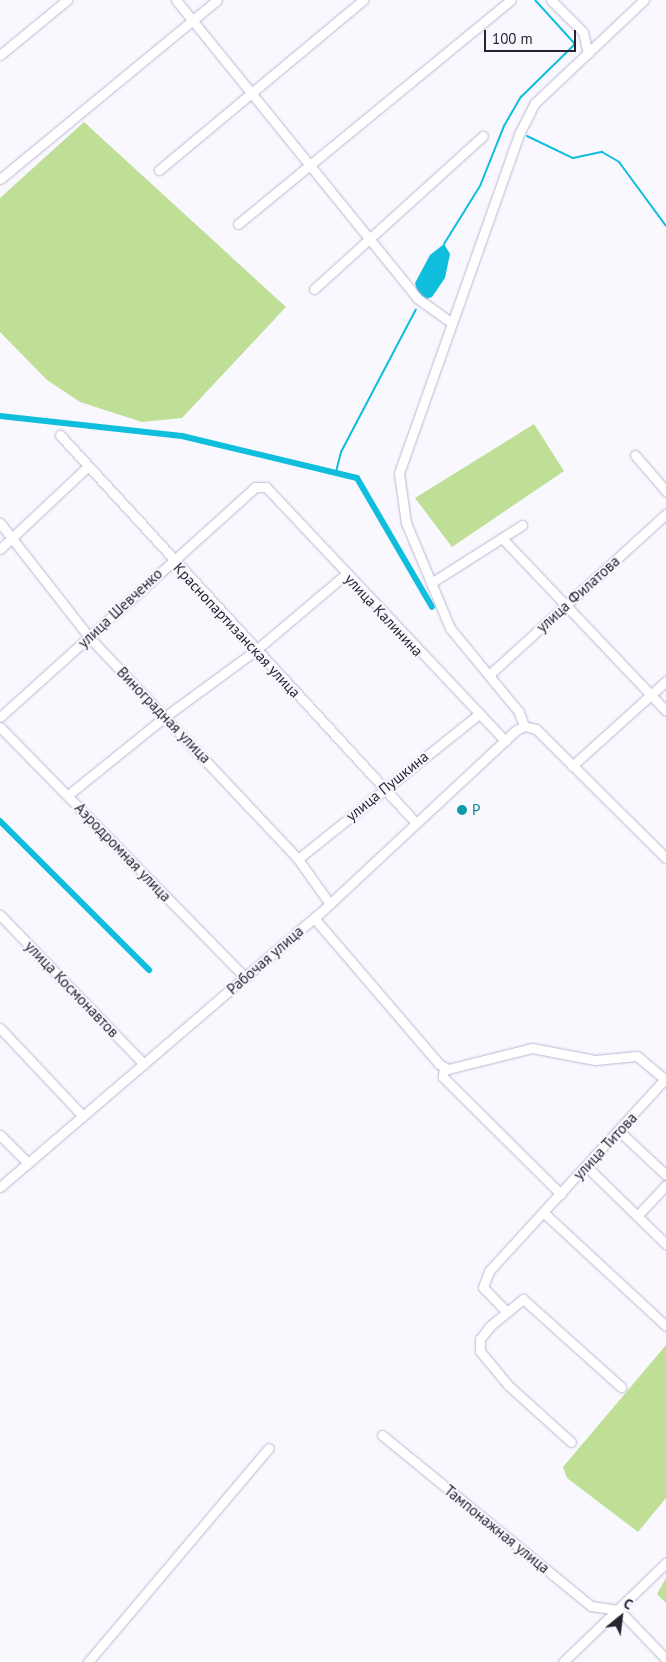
<!DOCTYPE html>
<meta charset="utf-8">
<style>
body{margin:0}
#map{position:relative;width:666px;height:1662px;overflow:hidden;background:#f9f8fe;font-family:"PT Sans",sans-serif}
div>[style]{position:absolute}
[style*='--x']{left:calc(var(--x)*1px);top:calc(var(--y)*1px);width:calc(var(--w)*1px);rotate:calc(var(--a)*1deg)}
.green>*{inset:0;background:#bfdf97}
.water>*{inset:0;background:#0fbddd}
.stream>*{height:2px;margin:-1px;padding:0 1px;transform-origin:1px;border-radius:1px;background:#0fbddd}
.canal>*{height:6px;margin:-3px;padding:0 3px;transform-origin:3px;border-radius:3px;background:#0fbddd}
.roads{filter:drop-shadow(0 0 1px #bab7d3) drop-shadow(0 0 1px #bab7d3)}
.minor>*{height:9px;margin:-4.5px;padding:0 4.5px;transform-origin:4.5px;border-radius:4.5px;background:#fff}
.dots>*{width:14px;height:14px;translate:-50% -50%;box-sizing:border-box;border:2px solid #f9f8fe;border-radius:50%}
span{translate:-50% -50%;white-space:nowrap;text-align:center;line-height:1.15;-webkit-text-stroke:4px #f9f8fe;paint-order:stroke}
.street-label{font-size:15px;color:#26242f}
.culture-label{font-size:15px;color:#0d838f}
.left{translate:0 -50%;text-align:left}
.north{position:absolute;left:596px;top:1592px;width:50px;height:50px;-webkit-text-stroke:4px #f9f8fe;paint-order:stroke;rotate:29deg;font-size:14px;font-weight:700;line-height:20px;text-align:center;color:#26242f}
.north::after{content:'';display:block;margin:auto;width:18px;height:22px;background:#26242f;clip-path:polygon(50% 0,100% 100%,50% 72%,0 100%)}
.scale{position:absolute;left:484px;top:30px;width:92px;height:22px;box-sizing:border-box;border:2px solid #26242f;border-top:0;padding-left:6px;font-size:15px;line-height:18px;white-space:nowrap;color:#26242f;-webkit-text-stroke:4px #f9f8fe;paint-order:stroke}
</style>
<div id="map">
<div class="green">
<div style="clip-path:polygon(84px 122px,286px 307px,182px 418px,142px 422px,80px 402px,47px 380px,0 332px,0 198px)"></div>
<div style="clip-path:polygon(534px 424px,564px 471px,452px 547px,415px 498px)"></div>
<div style="clip-path:polygon(666px 1345px,666px 1498px,638px 1532px,567px 1478px,563px 1467px)"></div>
<div style="clip-path:polygon(666px 1578px,666px 1603px,657px 1594px)"></div>
</div>
<div class="water">
<div style="clip-path:polygon(444px 244px,450px 254px,445px 278px,432px 297px,426px 299px,418px 294px,415px 283px,430px 255px)"></div>
</div>
<div class="stream">
<div style="--x:527;--y:136;--w:51;--a:25.6"></div>
<div style="--x:573;--y:158;--w:30;--a:-12"></div>
<div style="--x:602;--y:152;--w:20;--a:30"></div>
<div style="--x:619;--y:162;--w:79;--a:53.7"></div>
<div style="--x:444;--y:244;--w:68;--a:-58.2"></div>
<div style="--x:480;--y:186;--w:65;--a:-68.2"></div>
<div style="--x:504;--y:126;--w:34;--a:-60"></div>
<div style="--x:521;--y:97;--w:76;--a:-44.5"></div>
<div style="--x:575;--y:44;--w:59;--a:-132.3"></div>
<div style="--x:336;--y:472;--w:21;--a:-76"></div>
<div style="--x:341;--y:452;--w:161;--a:-62.3"></div>
</div>
<div class="canal">
<div style="--x:0;--y:416;--w:183;--a:6.3"></div>
<div style="--x:182;--y:436;--w:180;--a:13.5"></div>
<div style="--x:357;--y:478;--w:149;--a:59.8"></div>
<div style="--x:0;--y:821;--w:211;--a:45"></div>
</div>
<div class="roads">
<div class="minor">
<div style="--x:176;--y:0;--w:383;--a:51"></div>
<div style="--x:417;--y:298;--w:43;--a:35.5"></div>
<div style="--x:551;--y:0;--w:45;--a:45"></div>
<div style="--x:583;--y:32;--w:22;--a:77"></div>
<div style="--x:0;--y:55;--w:87;--a:-39.4"></div>
<div style="--x:159;--y:170;--w:266;--a:-39.8"></div>
<div style="--x:0;--y:179;--w:281;--a:-39.5"></div>
<div style="--x:238;--y:224;--w:353;--a:-39.4"></div>
<div style="--x:314;--y:289;--w:228;--a:-42.2"></div>
<div style="--x:60;--y:435;--w:527;--a:47.46"></div>
<div style="--x:635;--y:455;--w:48;--a:49.3"></div>
<div style="--x:0;--y:523;--w:145;--a:52"></div>
<div style="--x:89;--y:637;--w:305;--a:46.7"></div>
<div style="--x:298;--y:859;--w:55;--a:54.6"></div>
<div style="--x:502;--y:538;--w:238;--a:46.5"></div>
<div style="--x:0;--y:549;--w:120;--a:-43.3"></div>
<div style="--x:431;--y:583;--w:108;--a:-32.5"></div>
<div style="--x:490;--y:674;--w:238;--a:-42.3"></div>
<div style="--x:0;--y:717;--w:343;--a:-42"></div>
<div style="--x:255;--y:487;--w:11;--a:0"></div>
<div style="--x:266;--y:487;--w:349;--a:46.7"></div>
<div style="--x:524;--y:726;--w:15;--a:-110"></div>
<div style="--x:519;--y:712;--w:109;--a:-129.4"></div>
<div style="--x:450;--y:628;--w:114;--a:-112.7"></div>
<div style="--x:406;--y:523;--w:50;--a:-98"></div>
<div style="--x:399;--y:473;--w:360;--a:-70.5"></div>
<div style="--x:519;--y:134;--w:35;--a:-63"></div>
<div style="--x:535;--y:103;--w:150;--a:-43.4"></div>
<div style="--x:524;--y:726;--w:12;--a:14"></div>
<div style="--x:536;--y:729;--w:183;--a:44.8"></div>
<div style="--x:0;--y:727;--w:350;--a:45.6"></div>
<div style="--x:572;--y:766;--w:127;--a:-42.1"></div>
<div style="--x:68;--y:795;--w:126;--a:-38.9"></div>
<div style="--x:166;--y:716;--w:112;--a:-36.3"></div>
<div style="--x:256;--y:650;--w:118;--a:-40.2"></div>
<div style="--x:298;--y:859;--w:231;--a:-38.7"></div>
<div style="--x:0;--y:915;--w:207;--a:46"></div>
<div style="--x:314;--y:918;--w:192;--a:49.4"></div>
<div style="--x:439;--y:1064;--w:10;--a:29"></div>
<div style="--x:448;--y:1069;--w:87;--a:-14"></div>
<div style="--x:532;--y:1048;--w:64;--a:10.8"></div>
<div style="--x:595;--y:1060;--w:42;--a:-5.4"></div>
<div style="--x:637;--y:1056;--w:38;--a:40"></div>
<div style="--x:0;--y:1028;--w:121;--a:46.7"></div>
<div style="--x:444;--y:1067;--w:10;--a:96"></div>
<div style="--x:443;--y:1077;--w:166;--a:44.8"></div>
<div style="--x:619;--y:1131;--w:64;--a:43.1"></div>
<div style="--x:0;--y:1135;--w:40;--a:45"></div>
<div style="--x:586;--y:1166;--w:112;--a:44.3"></div>
<div style="--x:0;--y:1187;--w:421;--a:-40.6"></div>
<div style="--x:320;--y:913;--w:267;--a:-43"></div>
<div style="--x:515;--y:731;--w:10;--a:-29"></div>
<div style="--x:544;--y:1213;--w:166;--a:42.8"></div>
<div style="--x:637;--y:1216;--w:42;--a:-46.9"></div>
<div style="--x:506;--y:1311;--w:33;--a:-134"></div>
<div style="--x:483;--y:1287;--w:17;--a:-69"></div>
<div style="--x:489;--y:1271;--w:260;--a:-47.5"></div>
<div style="--x:382;--y:1435;--w:270;--a:39.3"></div>
<div style="--x:591;--y:1606;--w:28;--a:8"></div>
<div style="--x:571;--y:1442;--w:85;--a:-137.9"></div>
<div style="--x:508;--y:1385;--w:44;--a:-129.5"></div>
<div style="--x:480;--y:1351;--w:12;--a:-90"></div>
<div style="--x:480;--y:1339;--w:16;--a:-52"></div>
<div style="--x:490;--y:1326;--w:43;--a:-39.3"></div>
<div style="--x:523;--y:1299;--w:132;--a:41.9"></div>
<div style="--x:619;--y:1610;--w:68;--a:46.2"></div>
<div style="--x:88;--y:1662;--w:280;--a:-49.8"></div>
<div style="--x:563;--y:1662;--w:143;--a:-43.9"></div>
</div>
</div>
<div class="dots">
<div style="left:462px;top:810px;background:#0f9aa8"></div>
</div>
<div class="street-label">
<span style="left:578px;top:594px;rotate:-42deg">улица Филатова</span>
<span style="left:120px;top:608px;rotate:-43deg">улица Шевченко</span>
<span style="left:384px;top:615px;rotate:47deg">улица Калинина</span>
<span style="left:237px;top:630px;rotate:47deg">Краснопартизанская улица</span>
<span style="left:164px;top:715px;rotate:46deg">Виноградная улица</span>
<span style="left:387px;top:786px;rotate:-39deg">улица Пушкина</span>
<span style="left:123px;top:852px;rotate:46deg">Аэродромная улица</span>
<span style="left:265px;top:960px;rotate:-41deg">Рабочая улица</span>
<span style="left:72px;top:989px;rotate:46deg">улица Космонавтов</span>
<span style="left:605px;top:1146px;rotate:-47deg">улица Титова</span>
<span style="left:497px;top:1529px;rotate:39deg">Тампонажная улица</span>
</div>
<div class="culture-label">
<span class="left" style="left:472px;top:810px">Р</span>
</div>
<div class="north">С</div>
<div class="scale">100 m</div>
</div>
